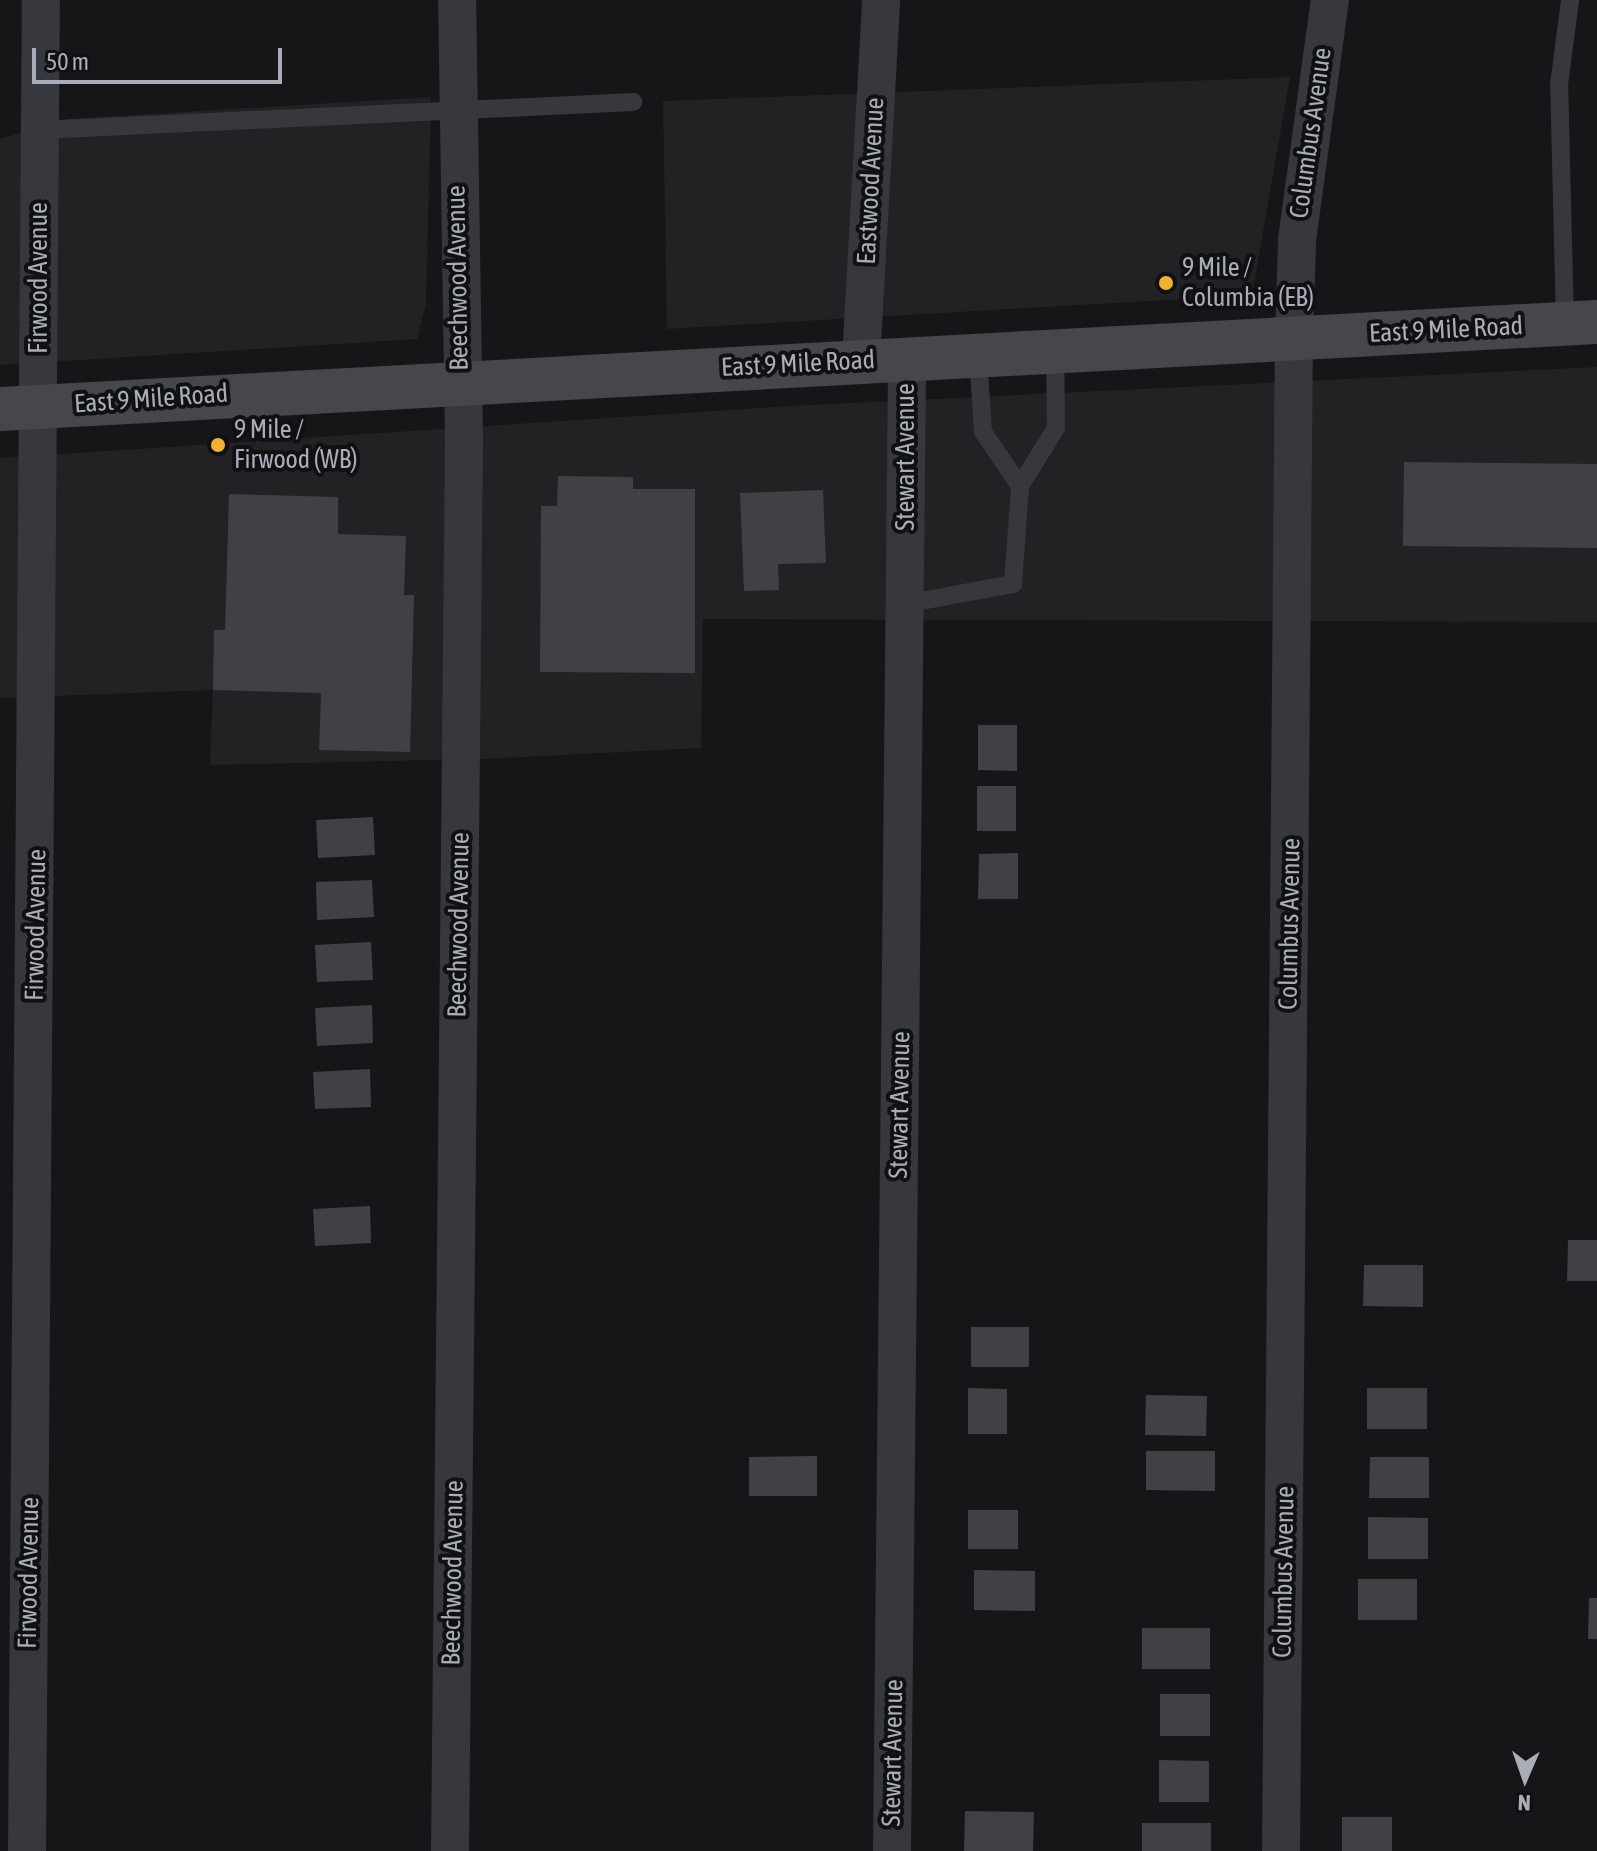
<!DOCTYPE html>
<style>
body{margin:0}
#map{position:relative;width:1597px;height:1851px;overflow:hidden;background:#161618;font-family:"Asap Condensed",sans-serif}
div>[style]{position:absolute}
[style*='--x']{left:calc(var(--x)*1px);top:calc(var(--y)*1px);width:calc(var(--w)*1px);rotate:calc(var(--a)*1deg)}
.built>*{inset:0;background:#222225}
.building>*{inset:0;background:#404145}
.lane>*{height:18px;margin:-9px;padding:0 9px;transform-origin:9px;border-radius:9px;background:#37383d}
.street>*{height:38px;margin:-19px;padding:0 19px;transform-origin:19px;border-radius:19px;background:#37383d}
.secondary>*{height:44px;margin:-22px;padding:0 22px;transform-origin:22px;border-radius:22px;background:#45474d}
.dots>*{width:22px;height:22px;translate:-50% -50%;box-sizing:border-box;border:4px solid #111113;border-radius:50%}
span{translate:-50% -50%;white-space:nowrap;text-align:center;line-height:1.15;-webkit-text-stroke:8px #111113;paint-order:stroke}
.street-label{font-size:26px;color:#a8adb8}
.poi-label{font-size:26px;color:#a8adb8}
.left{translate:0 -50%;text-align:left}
.north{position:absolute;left:1485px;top:1739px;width:80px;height:80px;-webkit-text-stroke:6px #111113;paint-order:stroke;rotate:182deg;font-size:22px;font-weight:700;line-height:32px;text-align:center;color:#a8adb8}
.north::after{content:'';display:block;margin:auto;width:28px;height:36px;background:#a8adb8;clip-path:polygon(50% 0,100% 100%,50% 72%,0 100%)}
.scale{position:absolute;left:32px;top:48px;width:250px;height:36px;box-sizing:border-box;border:4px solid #a8adb8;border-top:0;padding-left:10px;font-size:24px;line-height:28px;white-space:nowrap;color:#a8adb8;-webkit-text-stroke:6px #111113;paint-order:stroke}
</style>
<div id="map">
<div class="built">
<div style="clip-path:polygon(1290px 77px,1252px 295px,667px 329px,663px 101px)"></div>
<div style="clip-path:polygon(431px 97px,426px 304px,417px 339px,0 365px,0 139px,67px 119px)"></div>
<div style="clip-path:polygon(1597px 367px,1597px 622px,703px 619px,701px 748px,482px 759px,210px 765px,213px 690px,0 698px,0 458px,790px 406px)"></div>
</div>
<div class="building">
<div style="clip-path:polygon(1404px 462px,1597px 464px,1597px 548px,1403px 546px)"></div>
<div style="clip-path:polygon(558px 476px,633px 477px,633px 489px,695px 489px,695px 673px,540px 672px,541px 506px,557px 506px)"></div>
<div style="clip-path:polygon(823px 490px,826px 563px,778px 564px,779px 590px,744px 591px,740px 493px)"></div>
<div style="clip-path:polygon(229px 494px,338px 497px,338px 534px,406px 536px,404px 595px,414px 595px,410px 752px,319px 750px,321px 693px,213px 690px,214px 630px,225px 630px)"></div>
<div style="clip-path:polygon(978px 725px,1017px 725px,1017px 771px,978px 770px)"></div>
<div style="clip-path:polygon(977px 786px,1016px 786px,1016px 831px,977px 831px)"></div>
<div style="clip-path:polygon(373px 817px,375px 855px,318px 858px,316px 820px)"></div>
<div style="clip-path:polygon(1018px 853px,1018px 899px,978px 899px,979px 854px)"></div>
<div style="clip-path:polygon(372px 880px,374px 917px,317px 920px,316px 882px)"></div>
<div style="clip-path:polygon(371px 942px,373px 980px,317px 982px,315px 945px)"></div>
<div style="clip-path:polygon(372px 1005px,373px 1043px,317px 1046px,315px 1008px)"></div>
<div style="clip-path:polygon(370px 1069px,371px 1107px,315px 1109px,313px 1072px)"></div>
<div style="clip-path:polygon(370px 1206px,371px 1243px,315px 1246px,313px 1209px)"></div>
<div style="clip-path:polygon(1568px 1240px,1597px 1240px,1597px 1281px,1567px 1281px)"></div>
<div style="clip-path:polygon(1364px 1265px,1423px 1265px,1423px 1307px,1363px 1306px)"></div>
<div style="clip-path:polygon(971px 1327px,1029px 1327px,1029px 1367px,971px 1367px)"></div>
<div style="clip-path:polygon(968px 1388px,1007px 1389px,1007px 1434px,968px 1434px)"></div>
<div style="clip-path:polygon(1367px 1388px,1427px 1388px,1427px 1429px,1367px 1429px)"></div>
<div style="clip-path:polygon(1146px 1395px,1207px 1396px,1206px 1436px,1145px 1435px)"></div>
<div style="clip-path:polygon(1146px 1451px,1215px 1451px,1215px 1491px,1146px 1490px)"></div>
<div style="clip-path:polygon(817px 1456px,817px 1496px,749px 1496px,749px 1457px)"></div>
<div style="clip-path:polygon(1370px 1457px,1429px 1457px,1429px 1498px,1369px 1498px)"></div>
<div style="clip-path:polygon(968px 1510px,1018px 1510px,1018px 1549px,968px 1549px)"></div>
<div style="clip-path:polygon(1368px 1517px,1428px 1518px,1428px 1559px,1368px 1559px)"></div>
<div style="clip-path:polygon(974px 1570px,1035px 1571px,1035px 1611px,974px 1610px)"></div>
<div style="clip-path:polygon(1358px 1579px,1417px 1579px,1417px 1620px,1358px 1620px)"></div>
<div style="clip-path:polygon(1589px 1598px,1597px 1598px,1597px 1639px,1588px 1639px)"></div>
<div style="clip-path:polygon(1142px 1628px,1210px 1628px,1210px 1669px,1142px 1669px)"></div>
<div style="clip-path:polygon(1160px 1694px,1210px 1694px,1210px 1736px,1160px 1736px)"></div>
<div style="clip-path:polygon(1159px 1760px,1209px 1761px,1209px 1802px,1159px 1802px)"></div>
<div style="clip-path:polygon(965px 1811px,1034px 1812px,1033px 1851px,964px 1851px)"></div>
<div style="clip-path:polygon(1342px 1817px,1392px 1817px,1392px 1851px,1342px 1851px)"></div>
<div style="clip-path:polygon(1142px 1823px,1211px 1823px,1211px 1851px,1142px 1851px)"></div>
</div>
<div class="lane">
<div style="--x:40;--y:130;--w:594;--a:-2.7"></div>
<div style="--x:1565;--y:324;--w:239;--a:-91.4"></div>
<div style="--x:1559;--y:85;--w:86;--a:-82.6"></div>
<div style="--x:978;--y:355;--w:77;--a:86.3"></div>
<div style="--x:983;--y:432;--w:65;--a:55.6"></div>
<div style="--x:1020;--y:486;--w:68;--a:-58.2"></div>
<div style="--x:1056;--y:428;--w:77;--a:-90.7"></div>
<div style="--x:905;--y:604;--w:110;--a:-10.5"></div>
<div style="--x:1013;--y:584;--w:98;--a:-85.9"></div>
</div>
<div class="street">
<div style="--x:861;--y:361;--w:362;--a:-86.8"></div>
<div style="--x:27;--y:1851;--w:1851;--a:-89.57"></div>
<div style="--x:450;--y:1851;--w:1412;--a:-89.43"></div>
<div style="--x:464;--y:439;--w:439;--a:-90.9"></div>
<div style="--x:892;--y:1851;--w:1492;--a:-89.42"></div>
<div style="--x:1281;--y:1851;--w:1513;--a:-89.51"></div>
<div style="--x:1294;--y:338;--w:98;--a:-88.2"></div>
<div style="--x:1297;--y:240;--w:242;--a:-82.2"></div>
</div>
<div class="secondary">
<div style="--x:0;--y:409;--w:1599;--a:-3.12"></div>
</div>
<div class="dots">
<div style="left:1166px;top:283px;background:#f2b134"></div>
<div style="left:218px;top:445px;background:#f2b134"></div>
</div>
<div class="street-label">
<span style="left:1311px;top:133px;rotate:-82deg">Columbus Avenue</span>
<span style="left:871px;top:181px;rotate:-87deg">Eastwood Avenue</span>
<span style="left:39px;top:278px;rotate:-90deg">Firwood Avenue</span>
<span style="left:458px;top:278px;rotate:-91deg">Beechwood Avenue</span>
<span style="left:1446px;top:330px;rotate:-3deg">East 9 Mile Road</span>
<span style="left:798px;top:364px;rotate:-3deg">East 9 Mile Road</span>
<span style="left:151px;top:399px;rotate:-4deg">East 9 Mile Road</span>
<span style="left:906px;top:457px;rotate:-90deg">Stewart Avenue</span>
<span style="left:1290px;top:924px;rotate:-89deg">Columbus Avenue</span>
<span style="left:36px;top:925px;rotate:-89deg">Firwood Avenue</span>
<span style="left:459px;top:925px;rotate:-89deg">Beechwood Avenue</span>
<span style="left:900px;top:1105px;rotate:-89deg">Stewart Avenue</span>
<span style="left:1284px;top:1572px;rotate:-89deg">Columbus Avenue</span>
<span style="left:29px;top:1573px;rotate:-89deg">Firwood Avenue</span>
<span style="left:453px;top:1573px;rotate:-89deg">Beechwood Avenue</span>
<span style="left:893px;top:1753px;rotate:-89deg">Stewart Avenue</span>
</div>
<div class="poi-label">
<span class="left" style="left:1182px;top:283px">9 Mile /<br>Columbia (EB)</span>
<span class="left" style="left:234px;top:445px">9 Mile /<br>Firwood (WB)</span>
</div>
<div class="north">N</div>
<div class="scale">50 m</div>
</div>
